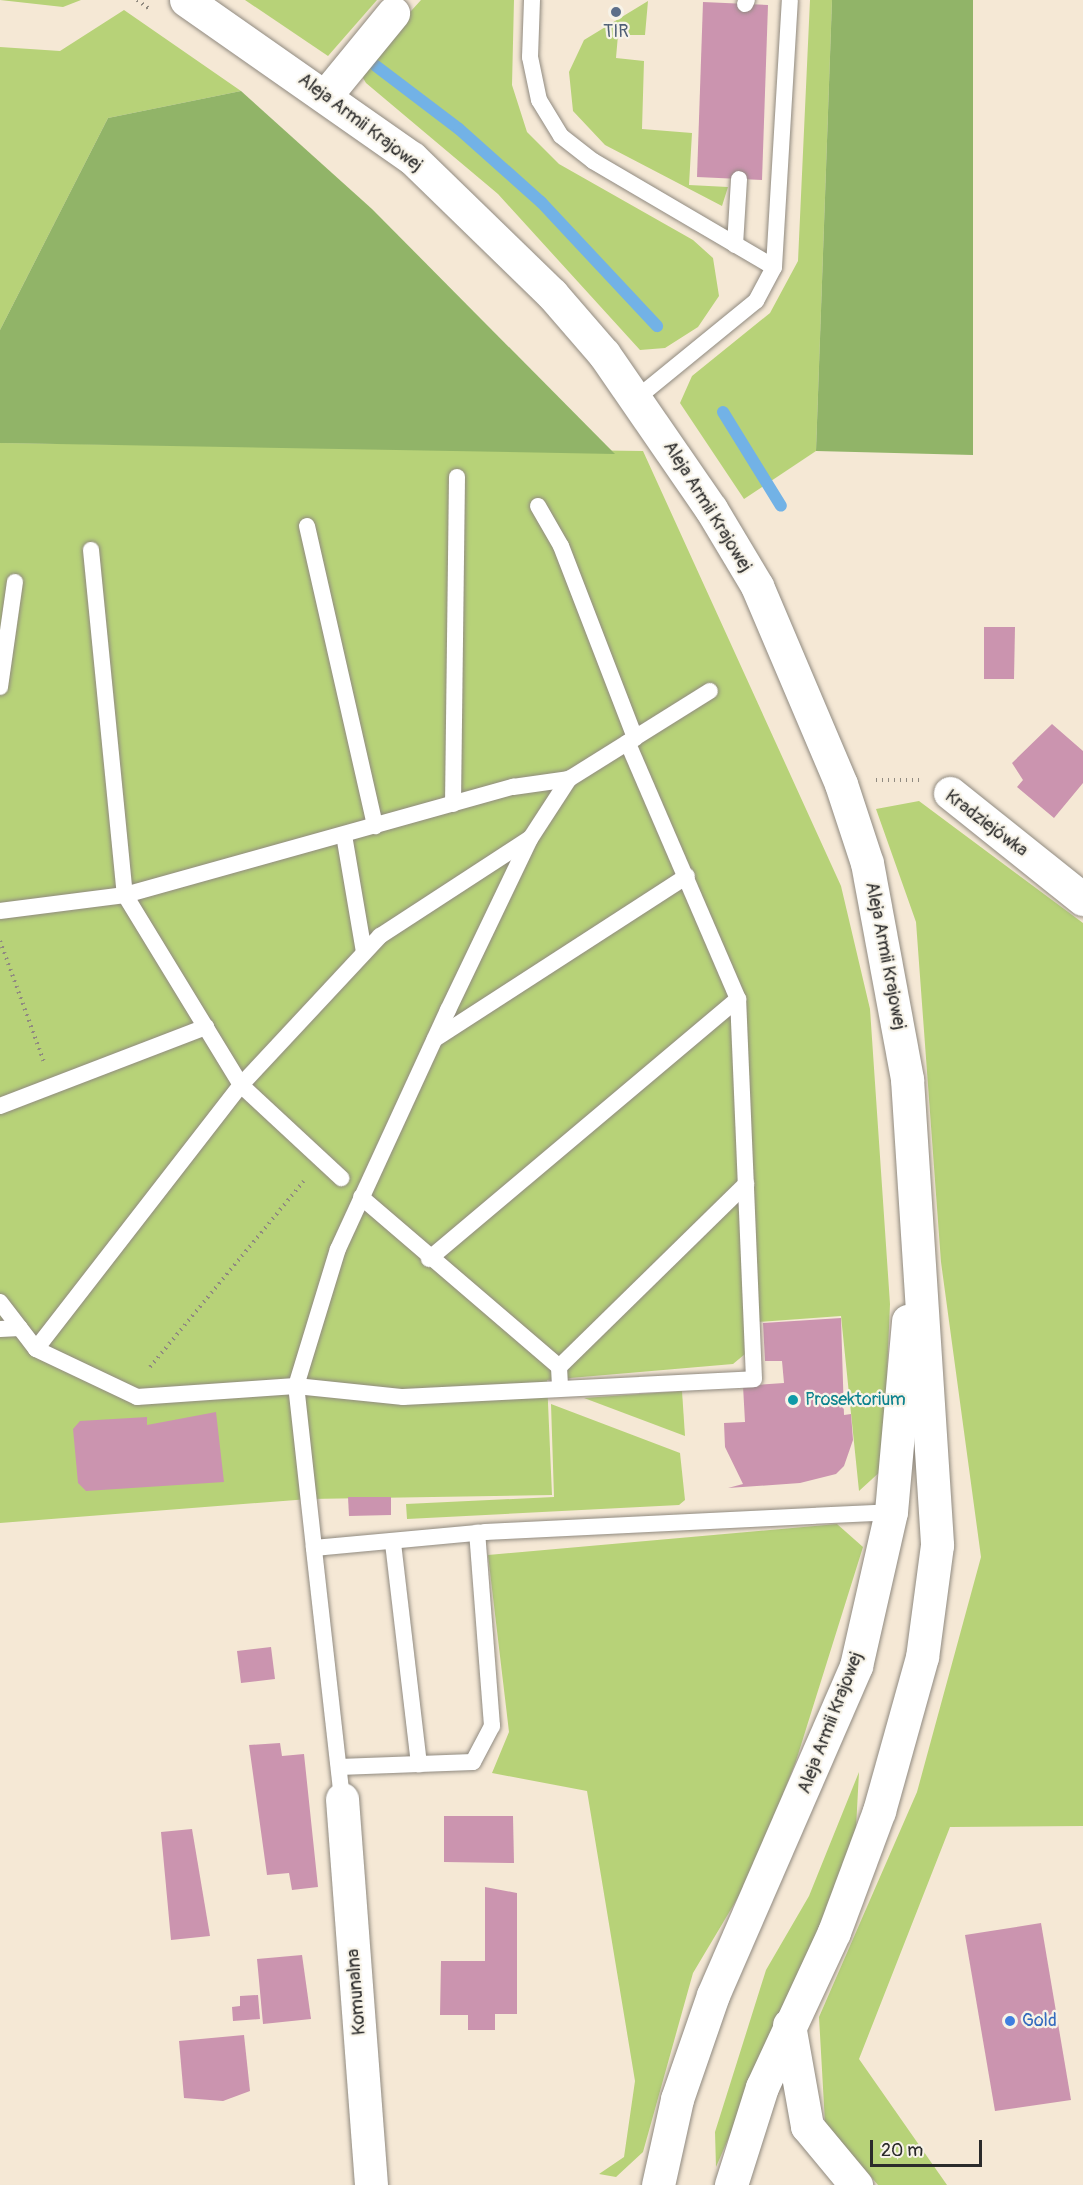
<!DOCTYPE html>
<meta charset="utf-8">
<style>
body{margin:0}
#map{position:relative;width:1083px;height:2185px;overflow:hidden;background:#f5e8d5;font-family:Pangolin,sans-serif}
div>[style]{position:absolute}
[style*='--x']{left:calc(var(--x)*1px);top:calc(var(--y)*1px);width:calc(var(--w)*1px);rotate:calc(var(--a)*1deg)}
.green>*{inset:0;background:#b7d278}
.forest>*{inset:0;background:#91b468}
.stream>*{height:12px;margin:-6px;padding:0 6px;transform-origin:6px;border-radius:6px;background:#72b2e6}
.building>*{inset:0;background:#cb94af}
.path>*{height:4px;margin-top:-2px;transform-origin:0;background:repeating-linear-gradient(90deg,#908a80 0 1.5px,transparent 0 6px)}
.roads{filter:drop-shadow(0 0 2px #908a80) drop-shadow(0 0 2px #908a80)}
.service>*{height:16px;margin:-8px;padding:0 8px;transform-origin:8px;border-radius:8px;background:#fff}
.minor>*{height:33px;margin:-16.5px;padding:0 16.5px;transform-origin:16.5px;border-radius:16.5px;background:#fff}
.tertiary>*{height:33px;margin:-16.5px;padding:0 16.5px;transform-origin:16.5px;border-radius:16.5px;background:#fff}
.secondary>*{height:33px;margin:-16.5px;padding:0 16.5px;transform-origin:16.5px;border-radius:16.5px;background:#fff}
.dots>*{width:16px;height:16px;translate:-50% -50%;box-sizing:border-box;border:3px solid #f7f3e8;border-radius:50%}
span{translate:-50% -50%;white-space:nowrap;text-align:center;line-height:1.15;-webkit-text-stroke:4.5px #f7f3e8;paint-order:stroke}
.service-label{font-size:18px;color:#4e5e75}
.street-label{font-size:18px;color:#2b2b2b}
.culture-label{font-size:18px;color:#0d838f}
.left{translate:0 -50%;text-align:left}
.shop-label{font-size:18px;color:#366cbe}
.scale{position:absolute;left:870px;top:2140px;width:112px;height:27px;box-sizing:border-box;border:3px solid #2b2b2b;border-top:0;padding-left:8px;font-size:18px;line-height:21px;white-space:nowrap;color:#2b2b2b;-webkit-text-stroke:4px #f7f3e8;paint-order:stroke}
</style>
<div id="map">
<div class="green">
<div style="clip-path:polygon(0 0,81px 0,63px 7px)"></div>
<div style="clip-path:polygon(245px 0,377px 0,328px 56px)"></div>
<div style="clip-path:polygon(421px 0,514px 0,512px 85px,527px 132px,559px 164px,693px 240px,713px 258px,719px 296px,698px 327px,665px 348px,640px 350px,498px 194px,366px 83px,360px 73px,364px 63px)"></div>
<div style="clip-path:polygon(810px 0,832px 0,816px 451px,744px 499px,680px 403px,692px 376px,770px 313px,798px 261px)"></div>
<div style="clip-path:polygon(648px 1px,645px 35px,618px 35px,616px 58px,644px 61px,642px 129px,692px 133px,689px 185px,728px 187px,722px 206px,605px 145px,573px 111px,569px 72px,584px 40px)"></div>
<div style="clip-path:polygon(124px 10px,241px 91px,108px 118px,0 330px,0 47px,60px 51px)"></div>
<div style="clip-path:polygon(0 443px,643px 451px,841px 886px,870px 1009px,890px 1304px,883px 1469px,859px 1491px,841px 1316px,744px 1323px,745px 1354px,733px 1364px,547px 1380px,552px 1495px,309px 1499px,0 1523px)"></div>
<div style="clip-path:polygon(919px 801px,1083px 923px,1083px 1826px,950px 1827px,859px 2059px,947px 2185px,878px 2185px,825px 2123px,819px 2017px,917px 1792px,981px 1557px,941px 1262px,916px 922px,876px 809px)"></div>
<div style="clip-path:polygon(682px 1391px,685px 1436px,584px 1398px)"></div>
<div style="clip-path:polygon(551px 1404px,680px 1453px,685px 1500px,679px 1505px,407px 1519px,406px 1504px,554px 1497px)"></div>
<div style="clip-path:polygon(837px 1524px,863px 1547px,796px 1761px,752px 1874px,693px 1973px,643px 2152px,616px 2177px,599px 2174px,624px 2157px,635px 2081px,587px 1791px,492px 1773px,509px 1732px,488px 1555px)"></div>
<div style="clip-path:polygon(859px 1772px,855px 1847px,716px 2167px,715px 2132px,766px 1970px,809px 1896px)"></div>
</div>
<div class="forest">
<div style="clip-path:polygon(832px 0,973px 0,973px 455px,816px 451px)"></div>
<div style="clip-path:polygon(241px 91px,372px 209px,615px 454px,0 443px,0 330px,108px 118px)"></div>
</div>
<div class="stream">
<div style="--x:376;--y:66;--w:104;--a:37.2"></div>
<div style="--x:459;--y:129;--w:110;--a:41.7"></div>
<div style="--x:541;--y:202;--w:170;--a:46.9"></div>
<div style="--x:723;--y:412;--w:110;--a:58.3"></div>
</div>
<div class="building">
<div style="clip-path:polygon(703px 2px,768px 5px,762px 180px,697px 177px)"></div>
<div style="clip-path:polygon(984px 627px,1015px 627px,1014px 679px,984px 679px)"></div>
<div style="clip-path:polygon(1052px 724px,1083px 751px,1083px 783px,1054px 818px,1017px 787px,1023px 780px,1012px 763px)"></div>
<div style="clip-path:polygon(841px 1318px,844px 1415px,851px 1414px,853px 1440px,844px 1466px,836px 1474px,800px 1483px,728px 1488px,743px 1484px,725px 1447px,724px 1423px,745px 1422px,743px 1386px,784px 1383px,782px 1361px,765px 1361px,763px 1323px)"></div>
<div style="clip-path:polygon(216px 1412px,224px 1482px,86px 1491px,78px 1483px,73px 1429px,80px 1421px,147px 1417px,147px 1425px)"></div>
<div style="clip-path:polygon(348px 1497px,391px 1497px,391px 1515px,349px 1516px)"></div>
<div style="clip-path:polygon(271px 1647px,275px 1679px,241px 1683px,237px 1651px)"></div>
<div style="clip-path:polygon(280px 1743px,282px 1756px,304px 1754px,318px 1887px,292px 1890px,289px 1873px,267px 1875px,249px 1745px)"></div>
<div style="clip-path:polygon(444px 1816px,513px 1816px,514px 1863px,444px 1862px)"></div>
<div style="clip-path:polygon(192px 1829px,210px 1936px,171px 1940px,161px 1832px)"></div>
<div style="clip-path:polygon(485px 1887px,517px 1893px,517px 2014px,495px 2014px,495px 2030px,468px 2030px,468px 2015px,440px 2015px,441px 1961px,485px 1961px)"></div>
<div style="clip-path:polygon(1041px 1923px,1071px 2100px,995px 2111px,965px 1935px)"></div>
<div style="clip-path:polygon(302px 1955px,311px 2019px,263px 2024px,257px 1959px)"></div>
<div style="clip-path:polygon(258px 1995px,260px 2019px,233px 2021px,232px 2007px,240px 2006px,240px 1996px)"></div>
<div style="clip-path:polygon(244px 2035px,250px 2091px,223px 2101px,184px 2098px,179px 2041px)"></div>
</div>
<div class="path">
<div style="--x:137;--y:0;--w:17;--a:36"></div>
<div style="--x:876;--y:780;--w:43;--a:0"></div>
<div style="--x:0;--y:941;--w:129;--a:70"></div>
<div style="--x:150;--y:1367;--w:241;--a:-50.4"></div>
</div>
<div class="roads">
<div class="service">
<div style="--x:532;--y:0;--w:57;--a:92"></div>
<div style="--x:530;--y:57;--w:44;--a:78.2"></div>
<div style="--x:539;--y:100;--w:42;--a:58.6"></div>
<div style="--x:561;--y:136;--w:41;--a:38"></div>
<div style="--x:593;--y:161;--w:210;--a:30.4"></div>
<div style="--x:745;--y:4;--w:4;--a:-63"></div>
<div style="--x:735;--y:245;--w:66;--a:-86.5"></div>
<div style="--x:637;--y:398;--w:154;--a:-39.2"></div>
<div style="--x:756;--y:301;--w:38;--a:-62"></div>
<div style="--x:774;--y:267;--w:267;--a:-86.6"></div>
<div style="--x:538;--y:506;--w:46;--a:60.1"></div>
<div style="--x:561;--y:546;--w:206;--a:68.9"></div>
<div style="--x:307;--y:526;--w:308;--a:77.2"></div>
<div style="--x:91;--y:550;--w:347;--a:84.4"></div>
<div style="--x:125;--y:895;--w:223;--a:58.6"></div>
<div style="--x:241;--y:1085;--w:137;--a:42.9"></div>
<div style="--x:0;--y:687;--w:106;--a:-81.9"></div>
<div style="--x:453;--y:804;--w:327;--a:-89.3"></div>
<div style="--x:344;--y:835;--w:119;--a:80.3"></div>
<div style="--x:0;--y:911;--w:126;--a:-7.3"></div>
<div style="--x:125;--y:895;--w:403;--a:-15.6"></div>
<div style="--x:513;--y:787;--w:57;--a:-8.1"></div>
<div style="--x:435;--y:1039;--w:300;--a:-32.9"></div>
<div style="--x:0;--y:1106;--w:221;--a:-21"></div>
<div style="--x:361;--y:1197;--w:261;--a:40.6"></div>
<div style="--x:559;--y:1367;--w:21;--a:87"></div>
<div style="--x:429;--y:1259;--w:404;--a:-40.1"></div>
<div style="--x:0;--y:1302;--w:59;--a:52.5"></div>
<div style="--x:36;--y:1349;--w:112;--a:25.4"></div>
<div style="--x:137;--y:1397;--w:159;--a:-4"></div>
<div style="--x:296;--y:1386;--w:108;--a:5.9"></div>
<div style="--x:403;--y:1397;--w:351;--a:-2.9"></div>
<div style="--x:754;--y:1379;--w:380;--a:-92.4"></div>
<div style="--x:738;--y:999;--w:279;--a:-113.3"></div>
<div style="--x:0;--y:1329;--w:20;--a:-3"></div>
<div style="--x:36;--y:1349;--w:334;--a:-52.2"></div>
<div style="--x:241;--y:1085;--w:204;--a:-47"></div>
<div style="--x:380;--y:936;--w:178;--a:-33.1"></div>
<div style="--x:559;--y:1367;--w:262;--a:-44.4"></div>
<div style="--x:393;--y:1543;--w:223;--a:83.3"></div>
<div style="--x:314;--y:1548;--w:163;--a:-96.3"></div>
<div style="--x:296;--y:1386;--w:143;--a:-73"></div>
<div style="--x:338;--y:1249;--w:263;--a:-65.3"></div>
<div style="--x:448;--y:1010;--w:190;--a:-64.4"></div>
<div style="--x:530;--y:839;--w:72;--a:-57"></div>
<div style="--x:569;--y:779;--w:166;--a:-32"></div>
<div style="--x:339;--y:1767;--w:134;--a:-2.1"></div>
<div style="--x:473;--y:1762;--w:41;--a:-62.2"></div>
<div style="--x:492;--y:1726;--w:194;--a:-94.4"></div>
<div style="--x:342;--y:1799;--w:253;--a:-96.4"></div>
<div style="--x:314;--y:1548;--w:172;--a:-5.3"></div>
<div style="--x:485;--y:1532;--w:406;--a:-2.8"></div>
</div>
<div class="minor">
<div style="--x:326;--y:95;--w:106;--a:-50.7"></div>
<div style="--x:950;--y:793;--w:170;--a:38.6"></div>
<div style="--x:342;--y:1799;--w:387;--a:85.7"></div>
</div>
<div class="tertiary">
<div style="--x:789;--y:2025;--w:103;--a:79.9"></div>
<div style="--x:807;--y:2126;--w:77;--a:50.3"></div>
</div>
<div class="secondary">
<div style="--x:186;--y:0;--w:276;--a:35"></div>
<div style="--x:412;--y:158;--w:195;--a:44.2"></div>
<div style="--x:552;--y:294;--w:79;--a:49.1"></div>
<div style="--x:604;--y:354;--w:188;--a:55.4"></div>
<div style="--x:711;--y:509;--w:90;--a:59.1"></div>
<div style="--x:757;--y:586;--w:215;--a:67"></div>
<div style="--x:841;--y:784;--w:83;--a:71.8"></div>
<div style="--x:867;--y:863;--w:220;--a:79.5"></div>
<div style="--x:907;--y:1079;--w:467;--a:86.3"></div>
<div style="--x:937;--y:1545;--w:113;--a:97.6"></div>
<div style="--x:922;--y:1657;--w:160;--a:105.6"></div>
<div style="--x:879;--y:1811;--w:129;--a:110.4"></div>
<div style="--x:834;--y:1932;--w:171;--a:114.9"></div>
<div style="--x:762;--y:2087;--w:103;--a:107.6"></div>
<div style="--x:658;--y:2185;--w:88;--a:-77.5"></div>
<div style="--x:677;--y:2099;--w:110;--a:-70.9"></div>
<div style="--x:713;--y:1995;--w:359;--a:-66.5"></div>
<div style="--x:856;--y:1666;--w:158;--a:-77.2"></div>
<div style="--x:891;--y:1512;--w:192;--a:-84.9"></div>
</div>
</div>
<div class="dots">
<div style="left:616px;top:12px;background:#5c6f8a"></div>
<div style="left:793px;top:1400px;background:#0f9aa8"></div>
<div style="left:1010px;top:2021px;background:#3f7fe0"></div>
</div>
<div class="service-label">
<span style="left:616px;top:32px">TIR</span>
</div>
<div class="street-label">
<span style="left:360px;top:123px;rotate:37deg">Aleja Armii Krajowej</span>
<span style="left:707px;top:507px;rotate:58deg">Aleja Armii Krajowej</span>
<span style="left:986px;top:824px;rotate:37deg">Kradziejówka</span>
<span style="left:885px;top:956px;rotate:79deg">Aleja Armii Krajowej</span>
<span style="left:831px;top:1723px;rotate:-69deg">Aleja Armii Krajowej</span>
<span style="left:357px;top:1992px;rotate:-94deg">Komunalna</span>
</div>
<div class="culture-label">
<span class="left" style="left:805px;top:1400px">Prosektorium</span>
</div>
<div class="shop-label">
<span class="left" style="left:1022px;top:2021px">Gold</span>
</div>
<div class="scale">20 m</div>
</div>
